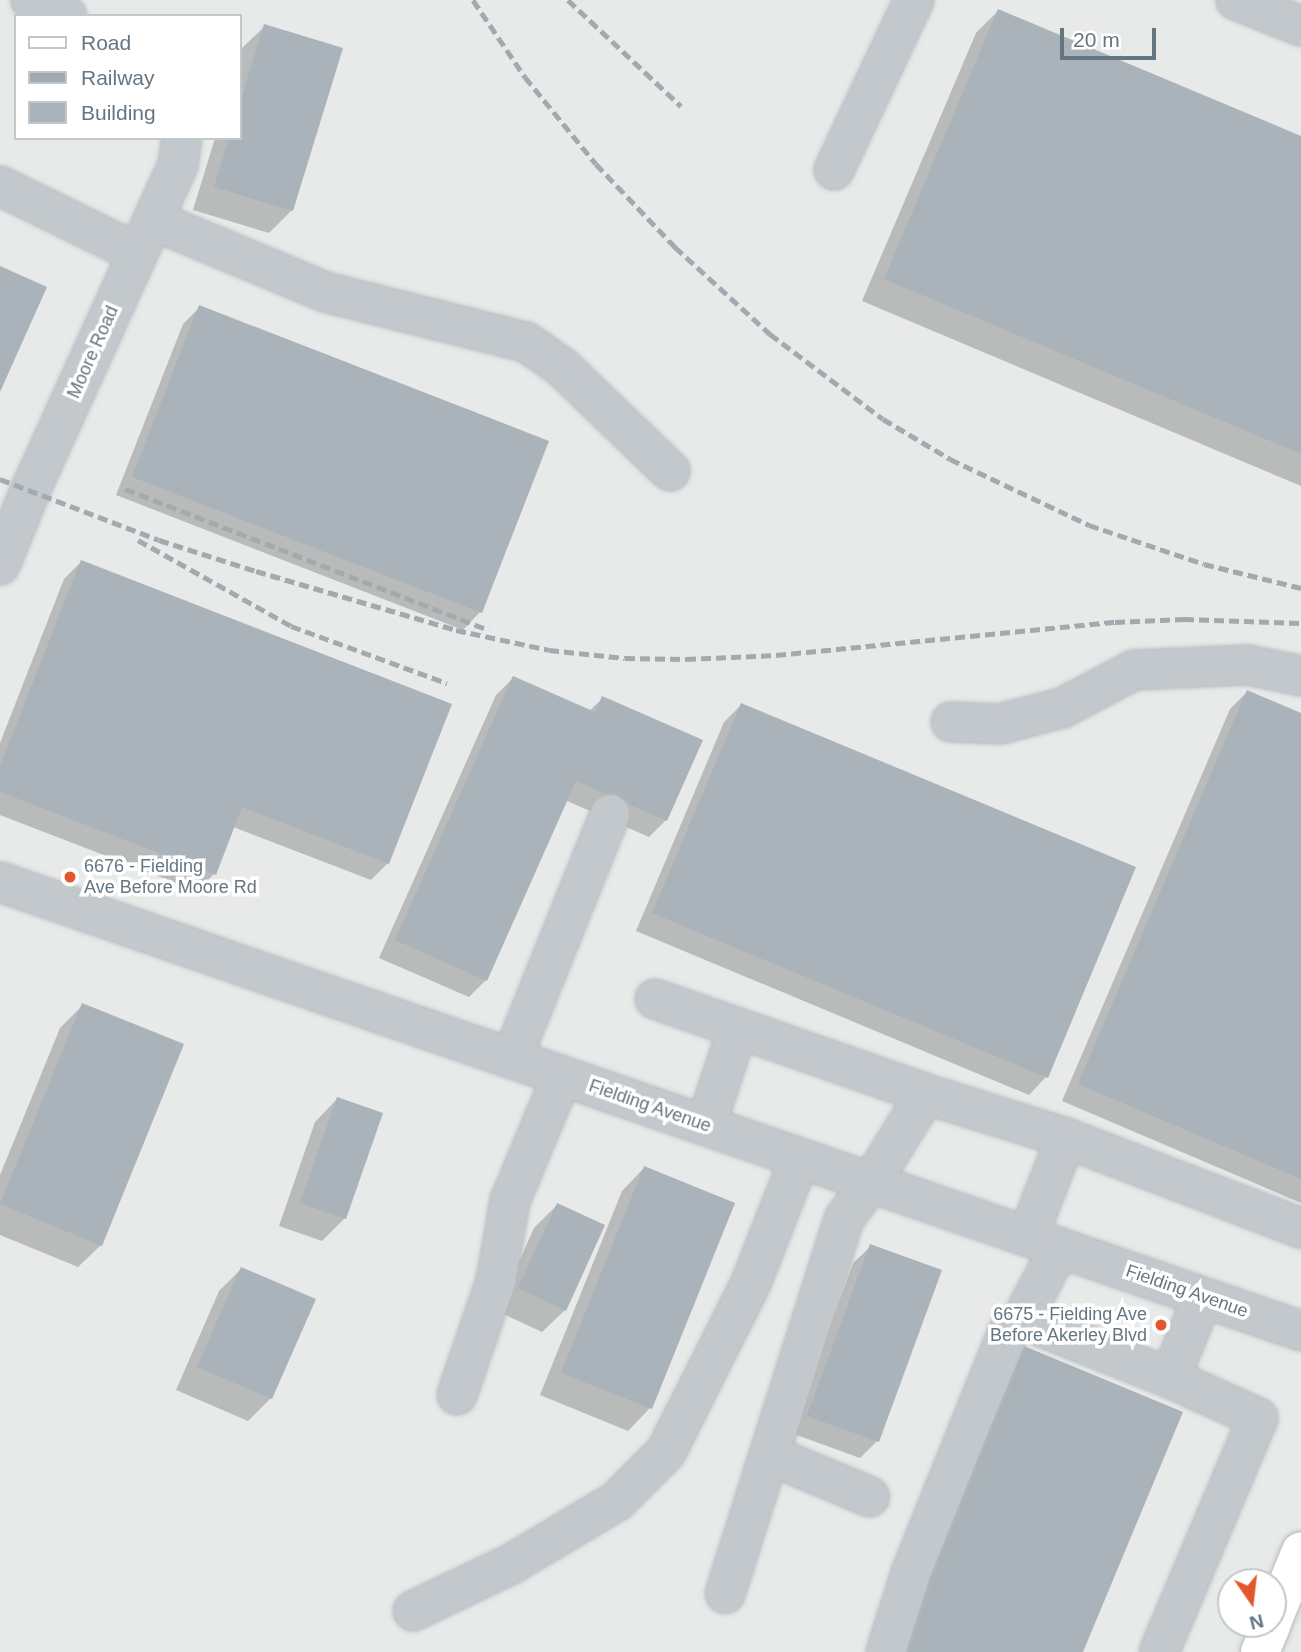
<!DOCTYPE html>
<style>
body{margin:0}
#map{position:relative;width:1301px;height:1652px;overflow:hidden;background:#fafaf8;font-family:Helvetica,sans-serif}
div>[style]{position:absolute}
[style*='--x']{left:calc(var(--x)*1px);top:calc(var(--y)*1px);width:calc(var(--w)*1px);rotate:calc(var(--a)*1deg)}
.built>*{inset:0;background:#e8e9e9}
.shadow>*{inset:0;background:#0003}
.building>*{inset:0;background:#aab3b9}
.roads{filter:drop-shadow(0 0 2px #b5babe) drop-shadow(0 0 2px #b5babe)}
.minor>*{height:38px;margin:-19px;padding:0 19px;transform-origin:19px;border-radius:19px;background:#c3c8cc}
.major>*{height:38px;margin:-19px;padding:0 19px;transform-origin:19px;border-radius:19px;background:#fff}
.rail>*{height:5px;margin-top:-2.5px;transform-origin:0;background:repeating-linear-gradient(90deg,#a2aab0 0 10px,transparent 0 15px)}
.dots>*{width:19px;height:19px;translate:-50% -50%;box-sizing:border-box;border:4px solid #fff;border-radius:50%}
span{translate:-50% -50%;white-space:nowrap;text-align:center;line-height:1.15;-webkit-text-stroke:7px #fff;paint-order:stroke}
.street-label{font-size:18px;color:#657683}
.poi-label{font-size:18px;color:#657683}
.left{translate:0 -50%;text-align:left}
.right{translate:-100% -50%;text-align:right}
.legend{position:absolute;left:14px;top:14px;width:228px;height:126px;box-sizing:border-box;background:#fff;border:2px solid #c1c8cd;margin:0;padding:9px 12px;list-style:none;font-size:21px;color:#657683}
.legend li{display:flex;align-items:center;gap:14px;height:35px}
.legend b{width:35px;border:2px solid #c1c8cd}
.north{position:absolute;left:1217px;top:1568px;width:70px;height:70px;box-sizing:border-box;background:#fff;border:2px solid #c1c8cd;border-radius:50%;rotate:166deg;font-size:19px;font-weight:700;line-height:28px;text-align:center;color:#657683}
.north::after{content:'';display:block;margin:auto;width:24px;height:32px;background:#e4572e;clip-path:polygon(50% 0,100% 100%,50% 72%,0 100%)}
.scale{position:absolute;left:1060px;top:28px;width:96px;height:32px;box-sizing:border-box;border:4px solid #657683;border-top:0;padding-left:9px;font-size:21px;line-height:24px;white-space:nowrap;color:#657683;-webkit-text-stroke:5px #fff;paint-order:stroke}
</style>
<div id="map">
<div class="built">
<div style="clip-path:polygon(evenodd,0 0,1301px 0,1301px 1652px,0 1652px,0 0,16px 16px,240px 16px,240px 138px,16px 138px,16px 16px,0 0,1231px 1582px,1273px 1582px,1273px 1624px,1231px 1624px,1231px 1582px)"></div>
</div>
<div class="shadow">
<div style="clip-path:polygon(998px 11px,1301px 138px,1301px 486px,862px 301px,976px 33px)"></div>
<div style="clip-path:polygon(265px 26px,292px 210px,269px 233px,193px 210px,215px 138px,240px 138px,240px 56px,242px 48px)"></div>
<div style="clip-path:polygon(200px 307px,547px 442px,480px 612px,463px 630px,116px 495px,183px 324px)"></div>
<div style="clip-path:polygon(81px 562px,388px 863px,371px 880px,233px 827px,214px 874px,197px 891px,0 815px,0 743px,64px 579px)"></div>
<div style="clip-path:polygon(513px 678px,589px 711px,603px 698px,666px 820px,649px 837px,565px 800px,486px 980px,469px 997px,379px 958px,496px 695px)"></div>
<div style="clip-path:polygon(1247px 692px,1301px 715px,1301px 1203px,1062px 1101px,1230px 709px)"></div>
<div style="clip-path:polygon(741px 705px,1134px 868px,1046px 1077px,1029px 1095px,636px 931px,724px 722px)"></div>
<div style="clip-path:polygon(83px 1005px,101px 1245px,78px 1267px,0 1235px,0 1175px,60px 1028px)"></div>
<div style="clip-path:polygon(337px 1099px,345px 1218px,322px 1241px,279px 1226px,315px 1122px)"></div>
<div style="clip-path:polygon(644px 1168px,650px 1408px,628px 1431px,540px 1395px,622px 1191px)"></div>
<div style="clip-path:polygon(557px 1205px,565px 1310px,542px 1332px,497px 1311px,534px 1228px)"></div>
<div style="clip-path:polygon(871px 1246px,877px 1441px,860px 1458px,791px 1433px,853px 1263px)"></div>
<div style="clip-path:polygon(241px 1269px,313px 1300px,271px 1398px,248px 1421px,176px 1390px,219px 1291px)"></div>
</div>
<div class="building">
<div style="clip-path:polygon(998px 9px,1301px 136px,1301px 454px,884px 279px)"></div>
<div style="clip-path:polygon(264px 24px,343px 48px,293px 211px,214px 187px,229px 138px,240px 138px,240px 103px)"></div>
<div style="clip-path:polygon(0 266px,47px 287px,0 392px)"></div>
<div style="clip-path:polygon(199px 305px,549px 441px,482px 613px,132px 477px)"></div>
<div style="clip-path:polygon(81px 560px,452px 704px,389px 864px,242px 807px,216px 875px,0 792px,0 766px)"></div>
<div style="clip-path:polygon(513px 676px,595px 712px,602px 696px,703px 740px,667px 821px,576px 781px,487px 981px,395px 940px)"></div>
<div style="clip-path:polygon(1247px 690px,1301px 713px,1301px 1179px,1078px 1084px)"></div>
<div style="clip-path:polygon(741px 703px,1136px 867px,1048px 1078px,652px 913px)"></div>
<div style="clip-path:polygon(82px 1003px,184px 1044px,102px 1246px,0 1204px)"></div>
<div style="clip-path:polygon(337px 1097px,383px 1113px,346px 1219px,300px 1203px)"></div>
<div style="clip-path:polygon(644px 1166px,735px 1203px,652px 1409px,561px 1373px)"></div>
<div style="clip-path:polygon(557px 1203px,605px 1225px,566px 1311px,518px 1288px)"></div>
<div style="clip-path:polygon(870px 1244px,942px 1270px,879px 1442px,807px 1416px)"></div>
<div style="clip-path:polygon(241px 1267px,316px 1299px,272px 1399px,197px 1367px)"></div>
<div style="clip-path:polygon(1024px 1346px,1183px 1412px,1083px 1652px,896px 1652px)"></div>
</div>
<div class="roads">
<div class="minor">
<div style="--x:31;--y:0;--w:39;--a:24"></div>
<div style="--x:1236;--y:0;--w:70;--a:21.8"></div>
<div style="--x:834;--y:170;--w:188;--a:-64.8"></div>
<div style="--x:0;--y:186;--w:153;--a:26.1"></div>
<div style="--x:153;--y:220;--w:186;--a:22.7"></div>
<div style="--x:325;--y:292;--w:207;--a:14"></div>
<div style="--x:526;--y:342;--w:44;--a:34.8"></div>
<div style="--x:562;--y:367;--w:150;--a:43.9"></div>
<div style="--x:0;--y:565;--w:80;--a:-67.9"></div>
<div style="--x:30;--y:491;--w:358;--a:-65.6"></div>
<div style="--x:178;--y:165;--w:27;--a:-82"></div>
<div style="--x:951;--y:722;--w:49;--a:2.3"></div>
<div style="--x:1000;--y:724;--w:64;--a:-14.5"></div>
<div style="--x:1062;--y:708;--w:81;--a:-27.8"></div>
<div style="--x:1134;--y:670;--w:114;--a:-2.5"></div>
<div style="--x:1248;--y:665;--w:54;--a:11.7"></div>
<div style="--x:0;--y:882;--w:1376;--a:19.04"></div>
<div style="--x:655;--y:999;--w:88;--a:19.3"></div>
<div style="--x:512;--y:1058;--w:263;--a:-68.1"></div>
<div style="--x:926;--y:1094;--w:147;--a:17.4"></div>
<div style="--x:706;--y:1125;--w:102;--a:-71.7"></div>
<div style="--x:738;--y:1028;--w:199;--a:19.3"></div>
<div style="--x:926;--y:1094;--w:102;--a:121.8"></div>
<div style="--x:872;--y:1181;--w:47;--a:126.4"></div>
<div style="--x:844;--y:1219;--w:393;--a:107.6"></div>
<div style="--x:1028;--y:1236;--w:105;--a:-68.8"></div>
<div style="--x:1066;--y:1138;--w:252;--a:21"></div>
<div style="--x:1022;--y:1319;--w:159;--a:21.7"></div>
<div style="--x:1170;--y:1378;--w:97;--a:24.4"></div>
<div style="--x:1258;--y:1418;--w:254;--a:112.9"></div>
<div style="--x:1170;--y:1378;--w:87;--a:-67.8"></div>
<div style="--x:457;--y:1395;--w:120;--a:-71.1"></div>
<div style="--x:496;--y:1281;--w:81;--a:-80.1"></div>
<div style="--x:510;--y:1201;--w:135;--a:-67.4"></div>
<div style="--x:770;--y:1455;--w:108;--a:22.8"></div>
<div style="--x:413;--y:1611;--w:111;--a:-25.6"></div>
<div style="--x:513;--y:1563;--w:121;--a:-30.8"></div>
<div style="--x:617;--y:1501;--w:69;--a:-45"></div>
<div style="--x:666;--y:1452;--w:187;--a:-63.3"></div>
<div style="--x:750;--y:1285;--w:136;--a:-68.5"></div>
<div style="--x:886;--y:1652;--w:83;--a:-72.4"></div>
<div style="--x:911;--y:1573;--w:260;--a:-68.1"></div>
<div style="--x:1008;--y:1332;--w:19;--a:-43"></div>
<div style="--x:1022;--y:1319;--w:81;--a:-62.2"></div>
</div>
<div class="major">
<div style="--x:1273;--y:1620;--w:74;--a:-67.9"></div>
<div style="--x:1260;--y:1652;--w:30;--a:-67"></div>
</div>
</div>
<div class="rail">
<div style="--x:473;--y:0;--w:93;--a:56"></div>
<div style="--x:525;--y:77;--w:112;--a:50.8"></div>
<div style="--x:596;--y:164;--w:115;--a:46.4"></div>
<div style="--x:675;--y:247;--w:129;--a:42.5"></div>
<div style="--x:770;--y:334;--w:141;--a:37"></div>
<div style="--x:883;--y:419;--w:78;--a:30.8"></div>
<div style="--x:950;--y:459;--w:154;--a:25.4"></div>
<div style="--x:1089;--y:525;--w:121;--a:18.7"></div>
<div style="--x:1204;--y:564;--w:100;--a:13.9"></div>
<div style="--x:568;--y:0;--w:155;--a:43.2"></div>
<div style="--x:0;--y:479;--w:170;--a:21"></div>
<div style="--x:159;--y:540;--w:102;--a:17.7"></div>
<div style="--x:256;--y:571;--w:209;--a:16.4"></div>
<div style="--x:456;--y:630;--w:95;--a:12.1"></div>
<div style="--x:549;--y:650;--w:76;--a:6"></div>
<div style="--x:625;--y:658;--w:61;--a:0.9"></div>
<div style="--x:686;--y:659;--w:90;--a:-2.5"></div>
<div style="--x:776;--y:655;--w:341;--a:-5.6"></div>
<div style="--x:1115;--y:622;--w:69;--a:-2.5"></div>
<div style="--x:1184;--y:619;--w:117;--a:2"></div>
<div style="--x:125;--y:489;--w:390;--a:21.2"></div>
<div style="--x:138;--y:540;--w:176;--a:29.3"></div>
<div style="--x:291;--y:626;--w:166;--a:20.1"></div>
</div>
<div class="dots">
<div style="left:70px;top:877px;background:#e4572e"></div>
<div style="left:1161px;top:1325px;background:#e4572e"></div>
</div>
<div class="street-label">
<span style="left:93px;top:352px;rotate:-66deg">Moore Road</span>
<span style="left:650px;top:1106px;rotate:19deg">Fielding Avenue</span>
<span style="left:1187px;top:1291px;rotate:19deg">Fielding Avenue</span>
</div>
<div class="poi-label">
<span class="left" style="left:84px;top:877px">6676 - Fielding<br>Ave Before Moore Rd</span>
<span class="right" style="left:1147px;top:1325px">6675 - Fielding Ave<br>Before Akerley Blvd</span>
</div>
<ul class="legend">
<li><b style="height:9px;background:#fff"></b>Road</li>
<li><b style="height:9px;background:#a2aab0"></b>Railway</li>
<li><b style="height:19px;background:#aab3b9"></b>Building</li>
</ul>
<div class="north">N</div>
<div class="scale">20 m</div>
</div>
